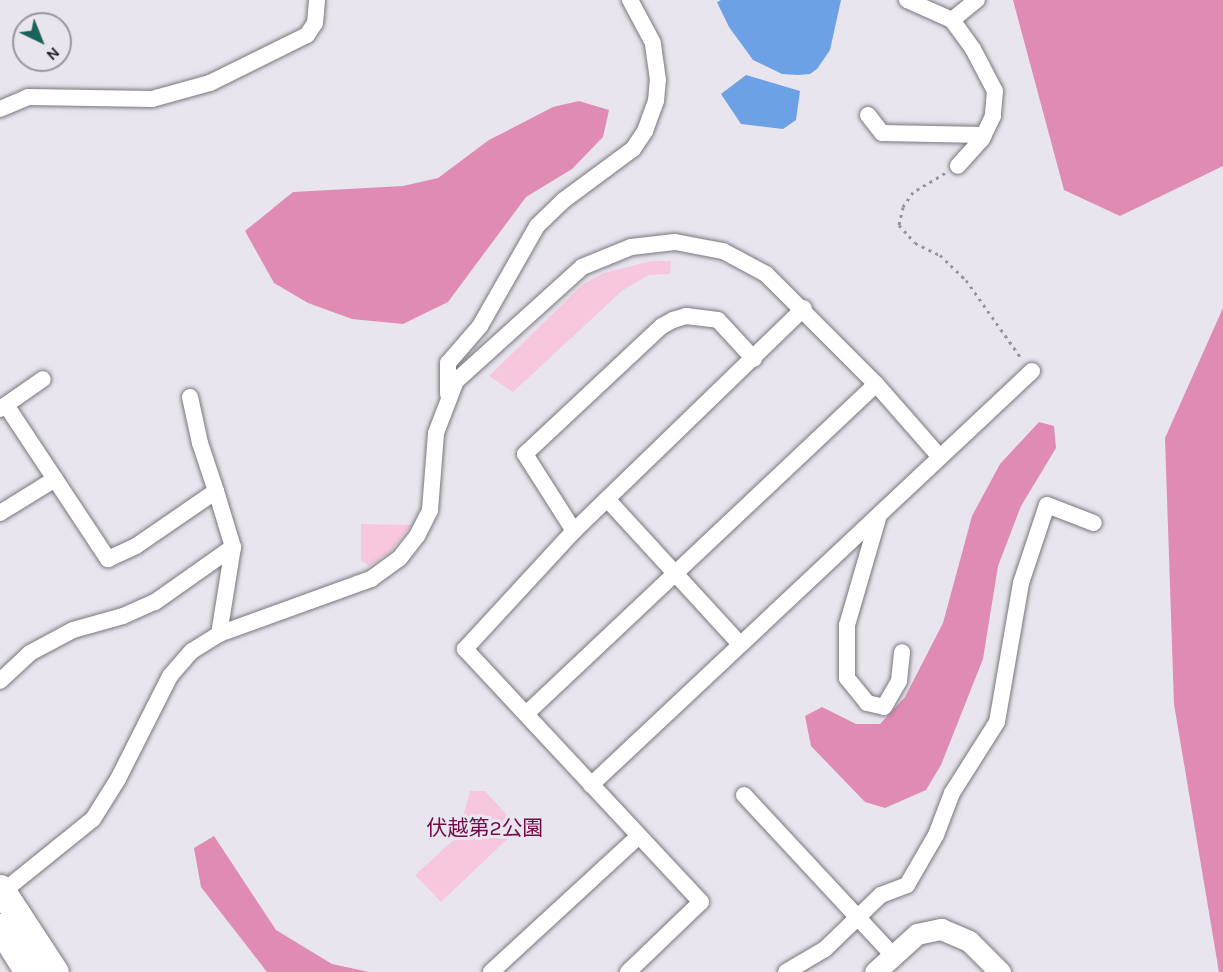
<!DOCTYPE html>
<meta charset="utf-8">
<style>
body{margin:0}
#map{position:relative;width:1223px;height:972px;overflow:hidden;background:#e9e5ee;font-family:Karla,"Noto Sans JP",sans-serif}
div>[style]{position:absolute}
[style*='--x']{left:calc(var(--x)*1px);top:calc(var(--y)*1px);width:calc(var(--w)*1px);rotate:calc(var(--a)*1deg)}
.green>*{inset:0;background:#f7c8dd}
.forest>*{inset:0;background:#df8bb3}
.water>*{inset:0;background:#6ca2e5}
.path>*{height:3px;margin-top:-1.5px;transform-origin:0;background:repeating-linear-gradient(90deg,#98959c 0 3px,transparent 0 7.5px)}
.roads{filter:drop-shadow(0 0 2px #79767e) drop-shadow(0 0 2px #79767e)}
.minor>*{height:16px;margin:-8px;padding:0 8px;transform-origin:8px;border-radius:8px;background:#fff}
.tertiary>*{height:21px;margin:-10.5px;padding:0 10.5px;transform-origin:10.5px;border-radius:10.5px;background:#fff}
.primary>*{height:27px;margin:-13.5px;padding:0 13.5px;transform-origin:13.5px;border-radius:13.5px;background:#fff}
span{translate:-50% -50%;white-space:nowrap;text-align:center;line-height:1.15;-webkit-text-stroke:6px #e9e5ee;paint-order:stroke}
.park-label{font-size:21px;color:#710b49}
.north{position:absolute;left:12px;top:12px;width:60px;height:60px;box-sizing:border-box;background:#e9e5ee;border:2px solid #99969d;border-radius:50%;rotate:137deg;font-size:16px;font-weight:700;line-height:24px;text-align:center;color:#211f23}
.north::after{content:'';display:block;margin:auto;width:21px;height:27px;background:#1a6359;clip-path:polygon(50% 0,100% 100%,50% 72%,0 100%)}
</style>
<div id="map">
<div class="green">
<div style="clip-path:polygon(651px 261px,671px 261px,670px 274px,649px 275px,623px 290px,513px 392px,489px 376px,583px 284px,604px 273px)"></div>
<div style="clip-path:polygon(361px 524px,411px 525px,390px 552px,369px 566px,361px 560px)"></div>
<div style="clip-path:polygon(470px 791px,485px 791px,519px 828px,441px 902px,415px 875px,458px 836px)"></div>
</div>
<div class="forest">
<div style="clip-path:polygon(1013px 0,1223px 0,1223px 166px,1120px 216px,1064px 190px)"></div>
<div style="clip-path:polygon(579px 101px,609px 110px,603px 137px,572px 169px,526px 197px,448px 302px,403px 324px,352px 319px,308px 303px,274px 283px,245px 231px,293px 192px,403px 186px,438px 178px,489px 140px,553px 107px)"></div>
<div style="clip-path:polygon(1223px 308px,1223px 972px,1219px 972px,1174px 704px,1165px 438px)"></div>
<div style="clip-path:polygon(1039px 422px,1054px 426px,1056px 448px,1021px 506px,998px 566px,983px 659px,941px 765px,926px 790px,885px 808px,865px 802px,811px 746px,805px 716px,822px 707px,856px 724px,880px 724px,905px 697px,943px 623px,972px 516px,1000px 464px)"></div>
<div style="clip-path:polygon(214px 836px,276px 930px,332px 964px,369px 972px,267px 972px,201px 887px,194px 848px)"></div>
</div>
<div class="water">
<div style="clip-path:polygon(721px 0,841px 0,830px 50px,817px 69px,810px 74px,798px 75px,782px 74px,753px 60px,729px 27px,717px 2px)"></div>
<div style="clip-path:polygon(746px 75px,800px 91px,796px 120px,783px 129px,741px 124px,721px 94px)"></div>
</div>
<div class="path">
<div style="--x:945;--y:173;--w:37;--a:149"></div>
<div style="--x:913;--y:192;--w:18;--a:124"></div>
<div style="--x:903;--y:207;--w:18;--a:103"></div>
<div style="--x:899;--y:225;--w:24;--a:48"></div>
<div style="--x:915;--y:243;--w:28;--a:26"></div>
<div style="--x:940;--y:255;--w:36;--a:44"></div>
<div style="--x:966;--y:280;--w:95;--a:54.8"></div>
</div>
<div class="roads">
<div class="minor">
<div style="--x:907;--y:0;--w:49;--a:24"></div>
<div style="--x:952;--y:20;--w:36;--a:54"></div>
<div style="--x:973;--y:49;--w:47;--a:62.4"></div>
<div style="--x:995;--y:91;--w:25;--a:95"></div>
<div style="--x:993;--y:116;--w:25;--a:116"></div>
<div style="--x:982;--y:139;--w:36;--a:132"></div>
<div style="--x:952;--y:20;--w:32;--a:-39"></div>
<div style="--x:0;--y:109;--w:30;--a:-23"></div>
<div style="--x:28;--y:97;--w:124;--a:0.9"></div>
<div style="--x:152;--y:99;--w:60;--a:-15.4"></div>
<div style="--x:210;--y:83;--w:108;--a:-26.3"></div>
<div style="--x:307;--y:35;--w:14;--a:-56"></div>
<div style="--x:315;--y:23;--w:23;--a:-85"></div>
<div style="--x:868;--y:115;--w:23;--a:52"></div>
<div style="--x:882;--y:133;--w:102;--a:1.1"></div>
<div style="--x:448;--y:394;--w:31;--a:-90"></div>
<div style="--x:448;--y:363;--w:49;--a:-49.1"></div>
<div style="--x:480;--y:326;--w:115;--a:-60.3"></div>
<div style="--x:537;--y:226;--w:37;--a:-44"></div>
<div style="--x:564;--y:200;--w:86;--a:-36.5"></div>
<div style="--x:633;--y:149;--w:22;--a:-56"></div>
<div style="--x:645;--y:131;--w:32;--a:-70"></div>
<div style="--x:656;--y:101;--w:21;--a:-85"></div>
<div style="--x:658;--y:80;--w:37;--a:-98"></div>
<div style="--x:653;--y:43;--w:49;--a:-118.1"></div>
<div style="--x:190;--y:397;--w:47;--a:77.7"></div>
<div style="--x:200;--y:443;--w:51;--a:71.6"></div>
<div style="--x:6;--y:405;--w:185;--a:56.5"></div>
<div style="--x:108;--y:559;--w:31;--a:-25"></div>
<div style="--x:136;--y:546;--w:97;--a:-34.5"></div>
<div style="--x:216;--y:491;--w:59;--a:73.1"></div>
<div style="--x:233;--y:547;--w:88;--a:99.1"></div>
<div style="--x:0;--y:409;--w:52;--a:-34.9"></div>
<div style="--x:607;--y:499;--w:197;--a:47.5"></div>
<div style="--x:0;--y:513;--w:65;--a:-31.7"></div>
<div style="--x:879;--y:515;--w:115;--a:106.2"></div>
<div style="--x:847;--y:625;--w:53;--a:90"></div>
<div style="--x:847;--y:678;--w:32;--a:51"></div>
<div style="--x:867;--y:703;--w:17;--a:13"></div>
<div style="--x:884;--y:707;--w:30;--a:-60"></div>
<div style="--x:899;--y:681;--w:29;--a:-84"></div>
<div style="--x:574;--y:531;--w:91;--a:-122.5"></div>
<div style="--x:525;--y:454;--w:187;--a:-43.1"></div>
<div style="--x:662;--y:326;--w:13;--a:-29"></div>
<div style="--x:673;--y:320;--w:14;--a:-17"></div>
<div style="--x:686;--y:316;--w:32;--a:7"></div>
<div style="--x:718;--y:320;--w:53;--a:47.3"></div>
<div style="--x:0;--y:681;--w:41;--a:-43"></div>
<div style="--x:30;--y:653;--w:49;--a:-28.1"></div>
<div style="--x:73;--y:630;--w:52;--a:-15.6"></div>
<div style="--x:123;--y:616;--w:35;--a:-24"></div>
<div style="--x:155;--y:602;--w:95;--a:-35.2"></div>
<div style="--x:526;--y:714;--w:481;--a:-43.3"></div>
<div style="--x:591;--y:785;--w:605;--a:-43.19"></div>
<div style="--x:744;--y:795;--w:217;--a:47.1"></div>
<div style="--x:0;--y:894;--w:119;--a:-38.9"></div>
<div style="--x:93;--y:819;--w:47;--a:-58"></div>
<div style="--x:118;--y:779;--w:115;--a:-63.2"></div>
<div style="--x:170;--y:676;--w:33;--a:-49"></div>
<div style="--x:192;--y:651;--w:32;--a:-32"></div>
<div style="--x:219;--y:634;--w:162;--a:-19.9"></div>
<div style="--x:371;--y:579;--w:34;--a:-36"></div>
<div style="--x:399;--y:559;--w:29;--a:-52"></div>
<div style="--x:417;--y:536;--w:29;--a:-63"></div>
<div style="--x:430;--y:510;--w:77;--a:-85.5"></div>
<div style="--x:436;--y:433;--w:56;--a:-69"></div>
<div style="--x:456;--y:381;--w:170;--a:-42.1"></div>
<div style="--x:582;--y:267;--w:53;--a:-22.2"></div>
<div style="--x:631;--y:247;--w:44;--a:-6.5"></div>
<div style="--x:675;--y:242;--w:49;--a:10.6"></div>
<div style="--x:723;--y:251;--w:49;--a:28.1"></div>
<div style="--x:766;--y:274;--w:156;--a:45"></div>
<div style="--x:876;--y:384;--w:97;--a:48.8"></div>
<div style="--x:491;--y:972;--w:201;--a:-42.6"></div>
<div style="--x:628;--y:972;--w:101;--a:-43.8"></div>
<div style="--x:701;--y:902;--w:346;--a:-133"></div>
<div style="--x:465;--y:649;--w:161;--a:-47.3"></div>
<div style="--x:574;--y:531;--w:320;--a:-44.1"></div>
<div style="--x:786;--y:972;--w:45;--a:-30.5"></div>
<div style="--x:825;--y:949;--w:78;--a:-44"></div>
<div style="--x:881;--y:895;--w:28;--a:-21"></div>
<div style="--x:907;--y:885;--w:58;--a:-59.9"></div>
<div style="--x:936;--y:835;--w:45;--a:-69.1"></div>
<div style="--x:952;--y:793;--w:84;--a:-57.6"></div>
<div style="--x:997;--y:722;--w:141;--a:-80.2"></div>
<div style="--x:1021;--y:583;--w:82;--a:-71.6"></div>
<div style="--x:1047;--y:505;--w:50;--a:21"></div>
</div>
<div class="tertiary">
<div style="--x:875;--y:972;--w:57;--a:-42.1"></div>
<div style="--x:917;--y:934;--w:25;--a:-12"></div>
<div style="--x:941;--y:929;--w:30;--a:23"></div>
<div style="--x:969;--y:941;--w:44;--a:45"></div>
</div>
<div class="primary">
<div style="--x:0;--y:888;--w:100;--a:56.8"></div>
<div style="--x:0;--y:927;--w:53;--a:58.1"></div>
</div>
</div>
<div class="park-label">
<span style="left:485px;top:828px">伏越第2公園</span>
</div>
<div class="north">N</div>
</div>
